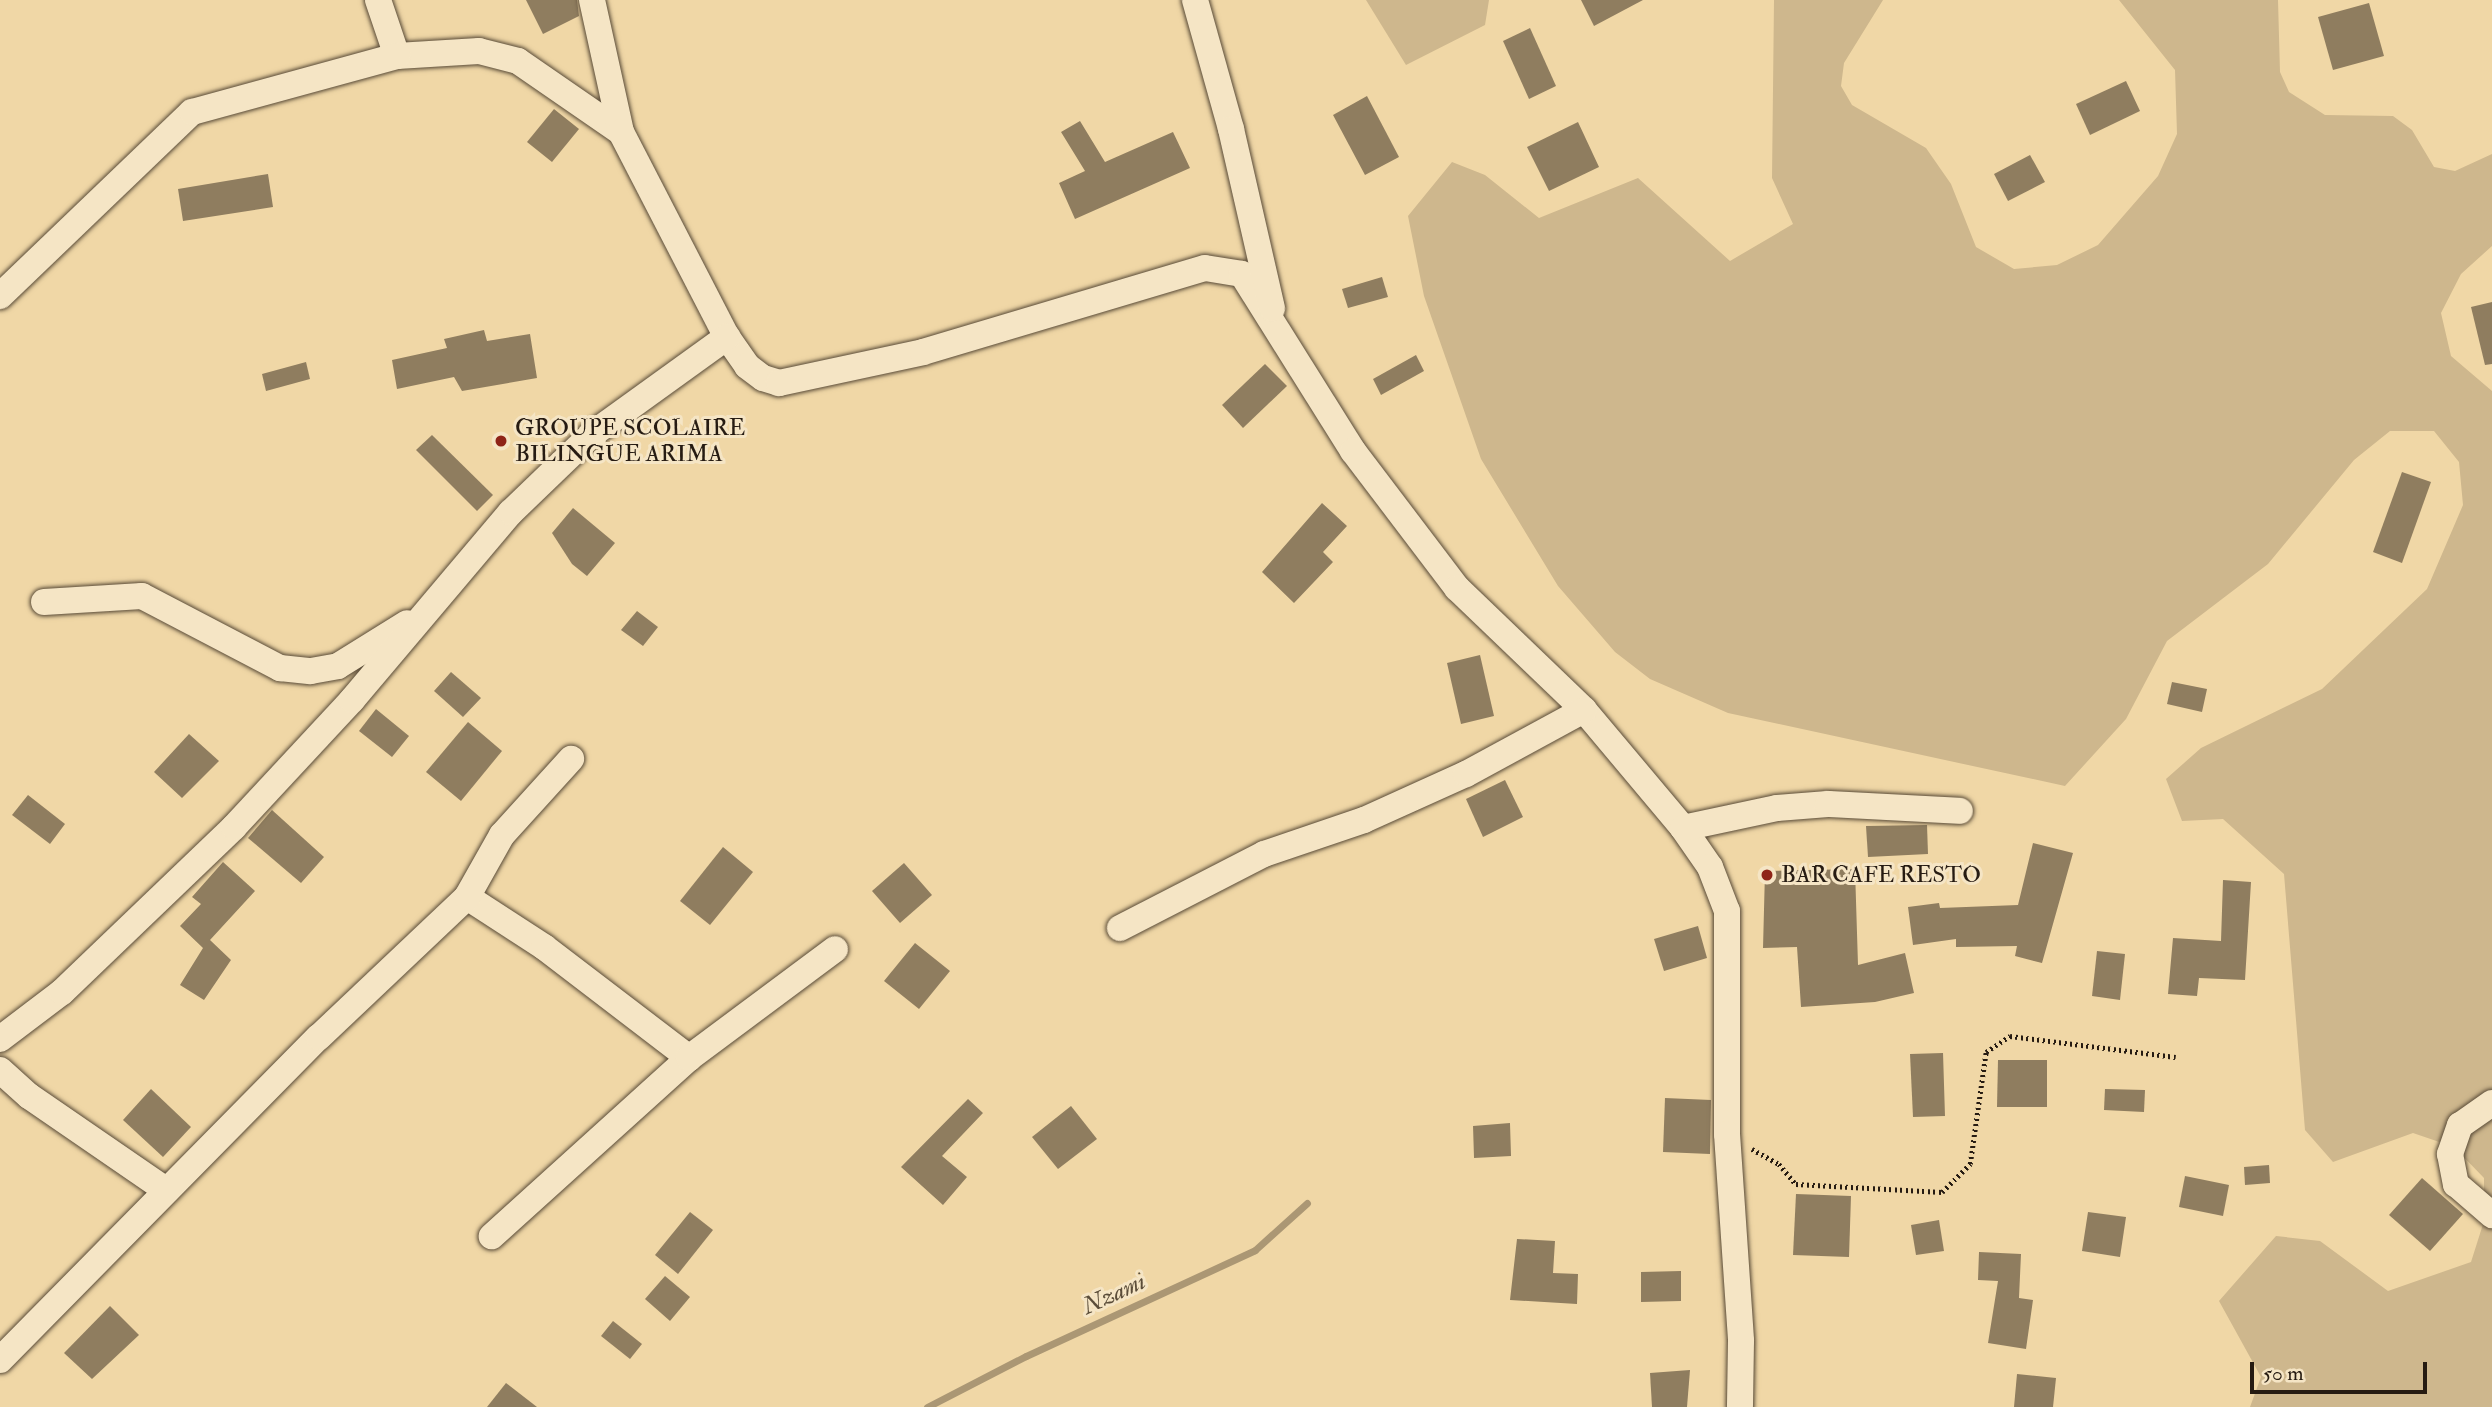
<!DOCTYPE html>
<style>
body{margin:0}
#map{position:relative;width:2492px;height:1407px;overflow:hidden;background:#f0d7a6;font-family:"IM FELL Double Pica",serif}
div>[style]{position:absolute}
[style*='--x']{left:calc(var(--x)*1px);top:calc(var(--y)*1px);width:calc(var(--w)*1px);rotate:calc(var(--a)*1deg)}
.green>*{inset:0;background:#ceb78d}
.stream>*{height:7px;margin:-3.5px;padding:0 3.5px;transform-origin:3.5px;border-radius:3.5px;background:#ab9774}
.building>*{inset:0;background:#8f7d5f}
.path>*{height:4.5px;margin-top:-2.25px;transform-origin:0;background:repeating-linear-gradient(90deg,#261b12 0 2px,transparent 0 5.5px)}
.roads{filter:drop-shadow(0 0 2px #584a37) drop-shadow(0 0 2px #584a37)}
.minor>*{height:26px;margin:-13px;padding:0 13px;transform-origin:13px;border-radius:13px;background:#f5e5c5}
.dots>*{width:19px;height:19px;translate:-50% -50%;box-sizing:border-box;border:4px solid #f5e5c5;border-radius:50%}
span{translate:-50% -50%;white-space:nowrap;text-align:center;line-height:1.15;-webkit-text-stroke:6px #f5e5c5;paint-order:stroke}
.poi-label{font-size:23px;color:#261b12}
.left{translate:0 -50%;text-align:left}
.water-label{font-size:24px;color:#5b4d39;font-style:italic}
.scale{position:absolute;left:2250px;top:1362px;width:177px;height:32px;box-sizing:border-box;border:4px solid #261b12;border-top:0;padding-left:9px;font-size:21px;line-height:24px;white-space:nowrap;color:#261b12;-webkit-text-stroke:5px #f5e5c5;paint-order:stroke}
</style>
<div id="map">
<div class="green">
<div style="clip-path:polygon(1366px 0,1489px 0,1485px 25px,1406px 65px)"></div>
<div style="clip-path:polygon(1774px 0,1883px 0,1844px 63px,1841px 86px,1852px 105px,1926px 148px,1951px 184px,1976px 247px,2014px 269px,2057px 265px,2098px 245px,2158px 176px,2177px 134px,2175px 70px,2119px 0,2278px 0,2280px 72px,2289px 92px,2325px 115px,2393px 116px,2412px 130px,2434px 167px,2455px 171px,2492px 154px,2492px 246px,2461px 274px,2441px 313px,2451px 356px,2492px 391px,2492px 1407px,2250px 1407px,2261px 1377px,2219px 1301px,2276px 1236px,2320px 1241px,2388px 1291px,2471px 1262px,2484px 1221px,2484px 1178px,2454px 1147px,2413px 1133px,2333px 1162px,2305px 1130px,2284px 874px,2223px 819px,2182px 821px,2166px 779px,2201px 748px,2322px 689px,2427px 589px,2463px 505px,2459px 462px,2434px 431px,2390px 431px,2354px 460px,2268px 564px,2167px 641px,2126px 719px,2065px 786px,1728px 713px,1650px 679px,1615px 652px,1558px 586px,1481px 459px,1424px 296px,1408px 216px,1452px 162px,1485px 175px,1539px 218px,1638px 178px,1730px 261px,1793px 224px,1772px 178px)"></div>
</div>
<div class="stream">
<div style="--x:927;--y:1407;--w:111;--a:-27.3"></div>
<div style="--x:1026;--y:1356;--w:252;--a:-24.8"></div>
<div style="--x:1255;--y:1250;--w:70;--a:-42.1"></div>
</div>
<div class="building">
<div style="clip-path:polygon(526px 0,577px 0,579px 16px,543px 34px)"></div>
<div style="clip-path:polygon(1581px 0,1643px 0,1594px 26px)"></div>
<div style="clip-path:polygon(2369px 3px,2384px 56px,2333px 70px,2318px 17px)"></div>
<div style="clip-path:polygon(1530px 28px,1556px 86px,1529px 99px,1503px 41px)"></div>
<div style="clip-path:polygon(2126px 81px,2140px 111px,2090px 135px,2076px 104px)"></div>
<div style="clip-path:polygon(1367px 96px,1399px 157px,1365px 175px,1333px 115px)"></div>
<div style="clip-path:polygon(554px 109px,579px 129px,552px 162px,527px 142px)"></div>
<div style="clip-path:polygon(1080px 121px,1105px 162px,1173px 132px,1190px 168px,1075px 219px,1059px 183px,1085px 171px,1061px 132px)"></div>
<div style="clip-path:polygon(1578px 122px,1599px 167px,1549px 191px,1527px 147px)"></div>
<div style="clip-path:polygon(2030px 155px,2045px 182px,2008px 201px,1994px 174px)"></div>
<div style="clip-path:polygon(268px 174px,273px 207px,183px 221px,178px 189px)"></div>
<div style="clip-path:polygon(1382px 277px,1388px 297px,1348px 308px,1342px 289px)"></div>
<div style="clip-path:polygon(2492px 302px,2492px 364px,2485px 365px,2471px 307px)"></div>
<div style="clip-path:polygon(484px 330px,487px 341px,530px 334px,537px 378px,462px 391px,454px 377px,397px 389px,392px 360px,447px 348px,444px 339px)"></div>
<div style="clip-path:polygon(1416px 355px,1424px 371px,1381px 395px,1373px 379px)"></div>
<div style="clip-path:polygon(306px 362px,310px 379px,266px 391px,262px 374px)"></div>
<div style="clip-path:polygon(1265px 364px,1287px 386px,1243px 428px,1222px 405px)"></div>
<div style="clip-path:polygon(432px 435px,493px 495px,477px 511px,416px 450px)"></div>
<div style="clip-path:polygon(2402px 472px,2431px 482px,2402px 563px,2373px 552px)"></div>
<div style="clip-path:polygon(1322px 503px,1347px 526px,1323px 552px,1333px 562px,1294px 603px,1262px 572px)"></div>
<div style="clip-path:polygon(573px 508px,615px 543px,587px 576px,572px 564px,552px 533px)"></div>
<div style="clip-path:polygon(637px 611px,658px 627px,643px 646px,621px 630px)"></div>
<div style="clip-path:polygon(1480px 655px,1494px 716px,1461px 724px,1447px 663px)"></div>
<div style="clip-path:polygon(451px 672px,481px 698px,463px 717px,434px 691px)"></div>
<div style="clip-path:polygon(2172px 682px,2207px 689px,2202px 712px,2167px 704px)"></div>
<div style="clip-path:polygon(376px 709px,409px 736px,392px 757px,359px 731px)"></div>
<div style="clip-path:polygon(468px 722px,502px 751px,461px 801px,426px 772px)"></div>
<div style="clip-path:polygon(189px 734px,219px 761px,182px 798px,154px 772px)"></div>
<div style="clip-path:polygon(1505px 780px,1523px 817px,1483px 837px,1466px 799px)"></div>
<div style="clip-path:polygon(28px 795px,65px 824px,50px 844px,12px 815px)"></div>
<div style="clip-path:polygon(272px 810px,324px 857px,301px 883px,248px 838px)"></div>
<div style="clip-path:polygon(1927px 825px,1928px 854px,1868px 857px,1866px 826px)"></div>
<div style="clip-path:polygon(2033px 843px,2073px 853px,2042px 963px,2015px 956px,2017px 946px,1956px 947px,1956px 939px,1913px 945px,1908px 907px,1939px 903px,1940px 908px,2018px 905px)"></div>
<div style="clip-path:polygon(723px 847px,753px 872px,710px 925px,680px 901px)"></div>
<div style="clip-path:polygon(223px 862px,255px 891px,210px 940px,231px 960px,204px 1000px,180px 985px,203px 948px,180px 926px,201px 904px,192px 897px)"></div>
<div style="clip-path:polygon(904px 863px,932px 895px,900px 923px,872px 891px)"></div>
<div style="clip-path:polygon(1855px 869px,1858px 965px,1905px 953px,1914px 993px,1875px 1002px,1801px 1007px,1797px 947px,1763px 948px,1765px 871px)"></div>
<div style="clip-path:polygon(2223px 880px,2251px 882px,2245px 980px,2199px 978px,2197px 996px,2168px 994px,2173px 938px,2221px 941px)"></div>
<div style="clip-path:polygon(1698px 926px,1707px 958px,1664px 971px,1654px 939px)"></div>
<div style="clip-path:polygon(915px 943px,950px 971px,919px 1009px,884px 981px)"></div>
<div style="clip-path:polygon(2097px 951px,2125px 954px,2120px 1000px,2092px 996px)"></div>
<div style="clip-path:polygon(1943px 1053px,1945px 1116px,1913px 1117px,1910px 1054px)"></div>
<div style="clip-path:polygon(1998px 1060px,2047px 1060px,2047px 1107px,1997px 1107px)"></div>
<div style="clip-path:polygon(151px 1089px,191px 1127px,163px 1157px,123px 1120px)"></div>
<div style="clip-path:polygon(2105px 1089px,2145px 1090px,2144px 1112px,2104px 1110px)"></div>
<div style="clip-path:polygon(1665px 1098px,1711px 1100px,1710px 1154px,1663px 1152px)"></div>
<div style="clip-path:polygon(968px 1099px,983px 1113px,942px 1156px,967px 1177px,943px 1205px,901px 1167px)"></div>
<div style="clip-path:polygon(1071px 1106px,1097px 1139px,1058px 1169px,1032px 1137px)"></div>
<div style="clip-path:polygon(1510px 1123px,1511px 1156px,1474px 1158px,1473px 1126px)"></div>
<div style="clip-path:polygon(2269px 1165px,2270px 1183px,2245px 1185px,2244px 1167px)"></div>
<div style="clip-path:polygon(2185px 1176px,2229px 1185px,2223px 1216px,2179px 1207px)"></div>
<div style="clip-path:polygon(2422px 1178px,2463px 1214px,2430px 1251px,2389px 1215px)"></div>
<div style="clip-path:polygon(1796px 1194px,1851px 1196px,1849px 1257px,1793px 1255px)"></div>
<div style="clip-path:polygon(690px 1212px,713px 1230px,678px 1274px,655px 1255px)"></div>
<div style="clip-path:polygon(2088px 1212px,2126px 1217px,2120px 1257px,2082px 1251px)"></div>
<div style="clip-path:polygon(1939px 1220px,1944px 1251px,1916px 1255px,1911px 1225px)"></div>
<div style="clip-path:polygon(1517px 1239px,1555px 1241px,1553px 1273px,1578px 1274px,1577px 1304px,1510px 1300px)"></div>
<div style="clip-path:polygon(1979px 1252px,2021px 1254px,2019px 1298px,2033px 1300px,2026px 1349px,1988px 1343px,1998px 1281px,1978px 1280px)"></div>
<div style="clip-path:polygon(1681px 1271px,1681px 1301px,1641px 1302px,1641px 1272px)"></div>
<div style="clip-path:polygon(665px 1276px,690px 1297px,670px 1321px,645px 1299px)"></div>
<div style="clip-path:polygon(110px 1306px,139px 1335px,92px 1379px,64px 1353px)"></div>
<div style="clip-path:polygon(613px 1321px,642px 1344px,630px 1359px,601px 1336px)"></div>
<div style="clip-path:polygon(1690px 1370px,1687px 1407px,1652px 1407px,1650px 1373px)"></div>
<div style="clip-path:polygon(2017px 1374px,2056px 1378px,2053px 1407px,2014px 1407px)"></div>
<div style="clip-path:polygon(506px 1383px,537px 1407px,487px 1407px)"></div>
</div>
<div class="path">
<div style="--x:1752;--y:1149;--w:31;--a:29"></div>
<div style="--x:1779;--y:1164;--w:26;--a:50"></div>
<div style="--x:1796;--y:1184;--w:146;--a:3.1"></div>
<div style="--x:1942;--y:1192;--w:40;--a:-45"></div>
<div style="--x:1970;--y:1164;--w:113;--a:-81.9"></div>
<div style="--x:1986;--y:1052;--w:29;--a:-34"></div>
<div style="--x:2010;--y:1036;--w:167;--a:7.2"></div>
</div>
<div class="roads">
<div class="minor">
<div style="--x:378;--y:0;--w:59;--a:71.3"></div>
<div style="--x:397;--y:56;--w:82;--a:-3.5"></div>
<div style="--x:479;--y:51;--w:40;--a:14.4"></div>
<div style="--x:518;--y:61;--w:125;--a:34.6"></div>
<div style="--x:592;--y:0;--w:135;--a:77.6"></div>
<div style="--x:621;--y:132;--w:231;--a:62.7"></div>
<div style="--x:727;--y:337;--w:35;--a:55"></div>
<div style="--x:747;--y:366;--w:20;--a:37"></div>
<div style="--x:763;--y:378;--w:17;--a:17"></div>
<div style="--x:779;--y:383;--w:147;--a:-12.1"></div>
<div style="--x:923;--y:352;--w:294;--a:-16.6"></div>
<div style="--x:1205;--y:268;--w:37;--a:9"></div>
<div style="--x:1242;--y:274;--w:209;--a:57.9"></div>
<div style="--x:1353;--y:451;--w:172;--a:52.8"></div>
<div style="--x:1457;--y:588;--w:176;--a:43.8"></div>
<div style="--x:1584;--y:710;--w:154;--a:50"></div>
<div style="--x:1683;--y:828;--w:47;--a:55.3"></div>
<div style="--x:1710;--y:867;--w:47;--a:68.9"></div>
<div style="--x:1727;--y:911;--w:223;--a:90"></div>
<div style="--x:1727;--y:1134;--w:207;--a:86.1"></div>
<div style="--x:1741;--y:1341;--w:66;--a:90.9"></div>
<div style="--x:1195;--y:0;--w:134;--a:74.4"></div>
<div style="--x:1231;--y:129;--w:184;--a:77.1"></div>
<div style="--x:0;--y:296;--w:266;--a:-43.8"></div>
<div style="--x:192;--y:112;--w:213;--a:-15.3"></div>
<div style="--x:44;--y:602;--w:98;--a:-3.5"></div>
<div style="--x:142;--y:596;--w:156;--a:27.6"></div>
<div style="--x:280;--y:668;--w:31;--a:6"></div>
<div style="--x:311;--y:671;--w:27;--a:-10"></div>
<div style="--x:338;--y:666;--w:81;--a:-31.9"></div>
<div style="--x:1683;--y:828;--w:96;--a:-12"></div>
<div style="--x:1777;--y:808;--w:51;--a:-4.5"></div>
<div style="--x:1828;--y:804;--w:132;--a:3"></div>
<div style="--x:467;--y:897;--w:92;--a:33"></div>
<div style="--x:544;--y:947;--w:183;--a:37.4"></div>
<div style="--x:689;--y:1058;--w:266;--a:137.9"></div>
<div style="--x:1120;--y:928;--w:162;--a:-27.2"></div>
<div style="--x:1264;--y:854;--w:106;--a:-18.8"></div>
<div style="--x:1364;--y:820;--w:112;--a:-24.3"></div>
<div style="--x:1466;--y:774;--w:134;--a:-28.5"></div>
<div style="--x:0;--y:1039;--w:78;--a:-37.2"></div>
<div style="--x:62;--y:992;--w:238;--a:-43.8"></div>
<div style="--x:234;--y:827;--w:173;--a:-47.1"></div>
<div style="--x:352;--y:700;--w:246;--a:-49.8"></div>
<div style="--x:511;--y:512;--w:111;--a:-43.9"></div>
<div style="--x:591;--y:435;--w:168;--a:-35.8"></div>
<div style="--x:689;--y:1058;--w:182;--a:-36.7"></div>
<div style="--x:0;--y:1070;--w:39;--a:42"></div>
<div style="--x:29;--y:1096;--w:166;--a:34.5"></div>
<div style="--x:2492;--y:1103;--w:39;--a:145"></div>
<div style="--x:2460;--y:1125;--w:31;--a:109"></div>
<div style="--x:2450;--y:1154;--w:31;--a:79"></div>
<div style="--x:2456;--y:1184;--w:48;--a:40.7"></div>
<div style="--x:0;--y:1360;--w:454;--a:-45.4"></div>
<div style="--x:319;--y:1037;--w:204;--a:-43.4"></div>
<div style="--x:467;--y:897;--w:71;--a:-60.6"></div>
<div style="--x:502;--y:835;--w:103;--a:-47.8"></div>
</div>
</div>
<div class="dots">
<div style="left:501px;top:441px;background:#8f2418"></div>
<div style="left:1767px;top:875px;background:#8f2418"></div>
</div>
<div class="poi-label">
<span class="left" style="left:515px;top:441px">GROUPE SCOLAIRE<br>BILINGUE ARIMA</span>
<span class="left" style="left:1781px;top:875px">BAR CAFE RESTO</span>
</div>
<div class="water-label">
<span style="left:1114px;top:1294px;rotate:-25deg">Nzami</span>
</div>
<div class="scale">50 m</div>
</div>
